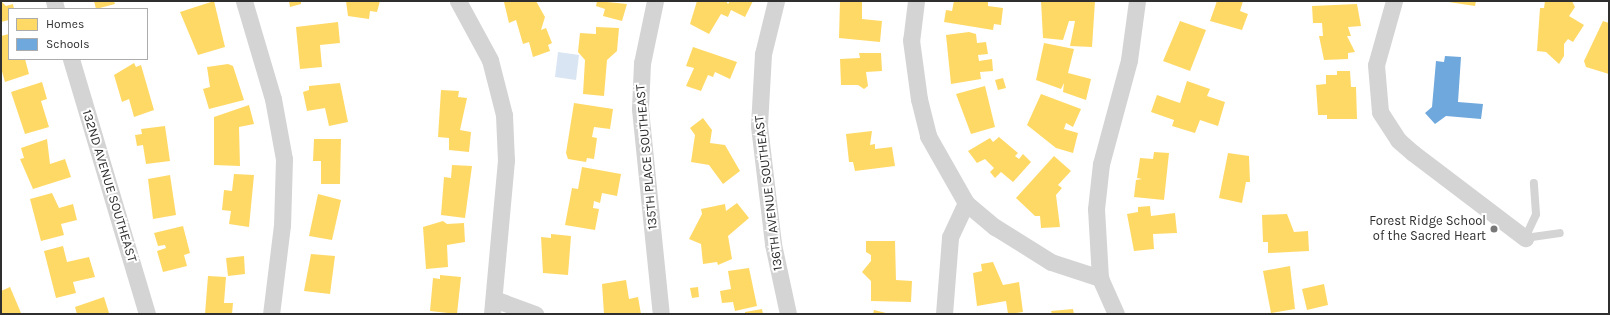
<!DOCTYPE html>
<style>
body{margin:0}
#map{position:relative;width:1610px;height:315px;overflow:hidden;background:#fff;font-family:Karla,sans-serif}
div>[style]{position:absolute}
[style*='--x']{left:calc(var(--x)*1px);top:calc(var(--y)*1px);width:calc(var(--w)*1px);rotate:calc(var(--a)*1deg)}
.water>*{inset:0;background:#d9e5f2}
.homes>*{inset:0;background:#ffd966}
.schools>*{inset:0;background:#6fa8dc}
.service>*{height:8px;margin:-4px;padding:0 4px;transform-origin:4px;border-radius:4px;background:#d4d4d4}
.minor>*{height:17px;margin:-8.5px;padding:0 8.5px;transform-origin:8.5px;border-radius:8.5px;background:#d4d4d4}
.dots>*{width:11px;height:11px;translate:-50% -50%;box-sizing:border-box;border:2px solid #fff;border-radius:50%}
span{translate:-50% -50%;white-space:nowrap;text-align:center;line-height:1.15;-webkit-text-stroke:4px #fff;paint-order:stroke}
.street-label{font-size:13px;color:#2f2f2f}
.poi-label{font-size:13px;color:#2f2f2f}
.right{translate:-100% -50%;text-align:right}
.frame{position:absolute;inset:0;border:2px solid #2f2f2f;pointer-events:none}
.legend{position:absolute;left:8px;top:8px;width:140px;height:52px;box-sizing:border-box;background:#fff;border:1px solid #acacac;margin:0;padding:5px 7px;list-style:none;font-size:12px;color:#2f2f2f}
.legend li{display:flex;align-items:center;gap:8px;height:20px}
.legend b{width:20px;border:1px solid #acacac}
</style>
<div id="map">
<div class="water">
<div style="clip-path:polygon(558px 52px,579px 55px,576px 80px,555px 77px)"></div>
</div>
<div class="homes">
<div style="clip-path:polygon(1px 1px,6px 6px,13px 4px,14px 9px,9px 9px,9px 20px,1px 22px)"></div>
<div style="clip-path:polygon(94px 1px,114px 1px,115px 4px,96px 9px)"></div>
<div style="clip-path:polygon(214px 1px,225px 47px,198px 55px,180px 12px)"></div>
<div style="clip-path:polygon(289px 1px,301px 1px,301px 4px,290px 7px)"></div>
<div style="clip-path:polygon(346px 1px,380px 1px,377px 12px,370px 11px,369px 19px,348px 16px)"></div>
<div style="clip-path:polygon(536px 1px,545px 17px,541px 30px,546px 28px,552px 43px,548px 45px,550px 51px,533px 57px,529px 42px,523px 44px,516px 20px,509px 23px,504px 2px)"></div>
<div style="clip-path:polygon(597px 1px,627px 4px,622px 21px,603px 16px,605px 9px,596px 6px)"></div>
<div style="clip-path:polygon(697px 1px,726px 1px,728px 4px,730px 1px,753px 1px,745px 17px,731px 10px,728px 17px,721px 14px,709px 34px,690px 24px)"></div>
<div style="clip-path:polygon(840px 1px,862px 1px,862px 19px,882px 21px,880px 42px,839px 38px)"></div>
<div style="clip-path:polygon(954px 1px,988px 1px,988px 6px,1003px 8px,1001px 25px,994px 24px,993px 30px,944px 22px,946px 10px,952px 11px)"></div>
<div style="clip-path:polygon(1041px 1px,1095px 1px,1092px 47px,1070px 46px,1075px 21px,1069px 21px,1063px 40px,1043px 38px)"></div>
<div style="clip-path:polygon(1217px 1px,1243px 1px,1240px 11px,1248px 14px,1242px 30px,1210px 21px)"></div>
<div style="clip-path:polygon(1442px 1px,1476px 1px,1475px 6px)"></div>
<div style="clip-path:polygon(1545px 1px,1572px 1px,1575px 7px,1569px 16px,1584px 25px,1573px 42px,1568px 39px,1564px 44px,1564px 56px,1559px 64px,1546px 52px,1537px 51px,1540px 8px,1544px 8px)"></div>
<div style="clip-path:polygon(1357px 4px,1361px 26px,1348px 27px,1351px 36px,1347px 36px,1355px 52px,1348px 53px,1348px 59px,1324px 60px,1319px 36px,1323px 36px,1322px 23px,1313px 23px,1312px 6px)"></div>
<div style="clip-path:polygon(1180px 21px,1206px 30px,1190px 71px,1163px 61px)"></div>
<div style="clip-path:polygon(1603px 21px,1609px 23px,1609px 74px,1586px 67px,1584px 61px)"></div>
<div style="clip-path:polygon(338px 22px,340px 43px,320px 45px,322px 67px,300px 69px,296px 27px)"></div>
<div style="clip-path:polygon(596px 27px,619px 28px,617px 51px,607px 60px,604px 96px,583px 94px,585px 60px,578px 52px,580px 33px,596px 34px)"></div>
<div style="clip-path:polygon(969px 32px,976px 34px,977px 43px,986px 42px,988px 54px,978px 55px,979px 61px,992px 59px,993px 71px,980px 72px,981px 79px,951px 84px,946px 35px)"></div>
<div style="clip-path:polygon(9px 34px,9px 59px,25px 59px,29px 74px,5px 82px,1px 68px,1px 36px)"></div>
<div style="clip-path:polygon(1044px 43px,1074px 49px,1068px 73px,1091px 79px,1086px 100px,1063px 92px,1064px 83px,1061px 89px,1036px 80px)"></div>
<div style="clip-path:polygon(693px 47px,737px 62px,730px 79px,715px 72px,713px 77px,708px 75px,701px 91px,686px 86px,694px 68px,686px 66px)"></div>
<div style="clip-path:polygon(859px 53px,881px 53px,882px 71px,866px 72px,868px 86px,864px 89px,858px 85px,841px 85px,840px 59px,860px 58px)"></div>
<div style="clip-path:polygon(134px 63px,136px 67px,141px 65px,154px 110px,134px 117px,129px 99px,122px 102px,114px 75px)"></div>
<div style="clip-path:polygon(228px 64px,233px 66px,244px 100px,209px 109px,203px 89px,210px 87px,207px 67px)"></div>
<div style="clip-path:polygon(1337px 71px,1350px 71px,1351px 87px,1356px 87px,1357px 119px,1327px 119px,1327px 115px,1318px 115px,1316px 85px,1326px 84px,1326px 75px,1337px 75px)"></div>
<div style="clip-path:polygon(1003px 78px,1006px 88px,998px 90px,995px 80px)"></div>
<div style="clip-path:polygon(1187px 81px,1210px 89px,1207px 96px,1225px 102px,1218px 126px,1200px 120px,1195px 133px,1172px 126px,1174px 120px,1151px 112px,1157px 95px,1180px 103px)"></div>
<div style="clip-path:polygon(42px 82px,47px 99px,41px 101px,49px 127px,25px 134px,11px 92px)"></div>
<div style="clip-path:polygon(340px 83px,348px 122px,329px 126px,325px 108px,307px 111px,303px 92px,309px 90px,309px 86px)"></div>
<div style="clip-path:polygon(985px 86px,995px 127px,971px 134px,956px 94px)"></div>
<div style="clip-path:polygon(441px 90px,459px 91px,458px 97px,467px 98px,460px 130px,471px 132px,469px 152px,449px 150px,449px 138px,438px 137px)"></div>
<div style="clip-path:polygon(1041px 94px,1081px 109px,1073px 127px,1066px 123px,1064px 129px,1078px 133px,1073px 153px,1056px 148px,1027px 125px)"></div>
<div style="clip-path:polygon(574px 103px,613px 109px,610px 129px,594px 127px,592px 137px,597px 138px,594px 159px,587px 158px,586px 162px,568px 159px,566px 153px)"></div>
<div style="clip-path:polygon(249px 105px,254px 124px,239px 127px,240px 166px,214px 165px,214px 117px)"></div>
<div style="clip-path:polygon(703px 118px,712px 130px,710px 143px,725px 145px,740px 171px,723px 184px,709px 165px,691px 162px,695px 135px,690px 128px)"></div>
<div style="clip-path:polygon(165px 126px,170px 161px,146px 164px,143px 145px,137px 146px,135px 135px,142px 134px,141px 129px)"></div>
<div style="clip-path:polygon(872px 131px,870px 145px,875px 144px,875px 149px,892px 147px,895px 166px,855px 171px,853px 162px,849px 162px,846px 134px)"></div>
<div style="clip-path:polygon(999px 137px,1018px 153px,1015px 156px,1019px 159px,1023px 154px,1031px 162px,1013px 182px,1001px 172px,995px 178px,990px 172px,994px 168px,985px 159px,977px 163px,968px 151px,990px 138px,993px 142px)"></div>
<div style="clip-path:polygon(47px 139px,50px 164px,65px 159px,71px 177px,33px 189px,20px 159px,24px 158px,21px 148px)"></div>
<div style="clip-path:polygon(314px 139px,341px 139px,340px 184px,321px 184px,321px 161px,313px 161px)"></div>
<div style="clip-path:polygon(1154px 152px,1169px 153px,1164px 200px,1134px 197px,1136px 180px,1142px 179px,1137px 178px,1140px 158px,1153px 159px)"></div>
<div style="clip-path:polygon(1228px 153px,1249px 156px,1250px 182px,1246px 182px,1242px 203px,1219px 198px)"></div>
<div style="clip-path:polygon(1054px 156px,1071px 171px,1058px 185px,1062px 188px,1056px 195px,1060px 227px,1041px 228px,1040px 216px,1035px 216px,1016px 198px)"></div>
<div style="clip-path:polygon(452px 165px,472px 166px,465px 218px,441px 215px,444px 177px,451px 178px)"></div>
<div style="clip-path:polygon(582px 167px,621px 174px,617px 196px,602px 193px,600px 203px,594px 201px,593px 208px,599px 209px,595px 230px,565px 225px,572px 188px,578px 189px)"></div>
<div style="clip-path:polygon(234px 174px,254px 175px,249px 227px,229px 224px,231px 211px,222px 210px,224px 190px,232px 191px)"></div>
<div style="clip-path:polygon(170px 175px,176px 215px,153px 219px,148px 179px)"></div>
<div style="clip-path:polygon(52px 193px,59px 208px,73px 204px,77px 220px,61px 224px,64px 235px,41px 241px,30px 199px)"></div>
<div style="clip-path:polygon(318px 194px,341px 200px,332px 240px,309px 236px)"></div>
<div style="clip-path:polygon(737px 203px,749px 218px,728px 236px,732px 259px,718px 265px,717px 262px,703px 264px,701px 244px,689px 239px,702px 214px,701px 209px,725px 204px,726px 211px)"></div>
<div style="clip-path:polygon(1150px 206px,1151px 216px,1175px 213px,1177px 233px,1153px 234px,1154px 249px,1134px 251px,1127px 214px,1138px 212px,1138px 207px)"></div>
<div style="clip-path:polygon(1287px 214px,1294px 232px,1308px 231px,1309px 251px,1268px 253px,1268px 242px,1263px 242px,1262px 215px)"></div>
<div style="clip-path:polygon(443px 221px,447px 224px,464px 223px,465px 242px,447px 245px,448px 267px,426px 269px,423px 227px)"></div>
<div style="clip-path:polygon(183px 226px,190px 253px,184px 255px,187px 266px,163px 272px,157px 251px,166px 248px,165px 245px,158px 246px,154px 233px)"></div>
<div style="clip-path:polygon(551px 234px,571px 236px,568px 275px,543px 273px,541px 237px,551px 238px)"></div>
<div style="clip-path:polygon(866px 241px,895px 241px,896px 280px,912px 281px,911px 302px,871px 301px,871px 281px,862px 272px,871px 261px,871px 255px,866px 252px)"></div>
<div style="clip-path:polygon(63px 246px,67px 262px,89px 257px,95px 277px,73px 282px,76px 293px,56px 298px,44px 251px)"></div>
<div style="clip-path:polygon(311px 254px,335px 256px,330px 294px,304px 291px)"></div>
<div style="clip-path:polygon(244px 256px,245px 274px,228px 276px,226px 258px)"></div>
<div style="clip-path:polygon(993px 262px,1003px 285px,1019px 282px,1023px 312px,1008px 314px,1006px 301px,977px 306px,973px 273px,982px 271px,981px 264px)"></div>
<div style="clip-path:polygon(1290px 266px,1295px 309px,1271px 313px,1263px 271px)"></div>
<div style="clip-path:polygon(749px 268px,757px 306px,735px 311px,733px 302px,722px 303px,720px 291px,731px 289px,728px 271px)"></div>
<div style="clip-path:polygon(440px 275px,461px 277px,457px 314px,430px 311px,433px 278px,440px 279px)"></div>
<div style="clip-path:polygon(208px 276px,226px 277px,224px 303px,233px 303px,232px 314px,205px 314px)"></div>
<div style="clip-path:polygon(626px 280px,629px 299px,638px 297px,641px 314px,604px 314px,602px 284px)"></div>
<div style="clip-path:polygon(1324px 284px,1328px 305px,1307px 310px,1302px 289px)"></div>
<div style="clip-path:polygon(10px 287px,21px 313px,20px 314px,1px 314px,1px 291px)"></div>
<div style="clip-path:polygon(698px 287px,699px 297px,692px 298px,690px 288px)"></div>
<div style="clip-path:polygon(104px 297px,109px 313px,77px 314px,75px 307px)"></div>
<div style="clip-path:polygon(762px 309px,763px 314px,745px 314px,745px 312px)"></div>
<div style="clip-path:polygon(1073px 309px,1074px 314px,1052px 314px,1051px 311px)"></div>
<div style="clip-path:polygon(874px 310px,886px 313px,886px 314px,873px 314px)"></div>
</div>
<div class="schools">
<div style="clip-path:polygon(1445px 56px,1461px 57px,1458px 102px,1483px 104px,1481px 119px,1446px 116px,1435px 124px,1425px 113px,1432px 107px,1436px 61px,1444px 62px)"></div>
</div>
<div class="service">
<div style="--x:1525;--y:238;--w:26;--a:-65"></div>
<div style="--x:1536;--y:214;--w:31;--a:-94"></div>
<div style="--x:1525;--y:238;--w:35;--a:-8"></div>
</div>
<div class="minor">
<div style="--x:54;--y:1;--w:8;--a:76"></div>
<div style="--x:244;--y:1;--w:102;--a:73.5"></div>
<div style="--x:273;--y:99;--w:61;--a:79.6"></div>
<div style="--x:284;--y:159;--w:66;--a:91.7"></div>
<div style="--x:282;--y:225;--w:90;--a:97"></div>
<div style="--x:458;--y:1;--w:67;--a:61.5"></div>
<div style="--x:490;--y:60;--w:57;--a:75.7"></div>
<div style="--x:504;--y:115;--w:45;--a:87.5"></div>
<div style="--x:506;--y:160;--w:155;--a:95.2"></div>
<div style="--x:655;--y:1;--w:63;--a:101.8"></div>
<div style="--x:642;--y:63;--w:46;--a:92.5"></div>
<div style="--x:640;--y:109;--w:206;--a:84.2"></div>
<div style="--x:776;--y:1;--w:55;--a:103.8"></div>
<div style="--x:763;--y:54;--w:72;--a:93.2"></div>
<div style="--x:759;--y:126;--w:119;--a:83.2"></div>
<div style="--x:773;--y:244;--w:72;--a:77.9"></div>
<div style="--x:916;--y:1;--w:39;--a:97"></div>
<div style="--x:911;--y:40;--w:60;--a:82.3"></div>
<div style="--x:919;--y:99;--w:38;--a:76"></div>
<div style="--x:928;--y:136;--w:77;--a:60.4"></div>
<div style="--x:966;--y:203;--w:38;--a:40"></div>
<div style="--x:995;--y:227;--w:66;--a:32"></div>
<div style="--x:1051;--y:262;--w:52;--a:18.1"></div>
<div style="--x:1394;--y:1;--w:66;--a:105.7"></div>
<div style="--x:1376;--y:65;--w:47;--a:85.1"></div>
<div style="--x:1380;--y:112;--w:33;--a:57"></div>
<div style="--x:1398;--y:140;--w:20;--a:41"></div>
<div style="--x:1413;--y:153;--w:141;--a:37.2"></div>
<div style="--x:71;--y:59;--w:266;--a:73.4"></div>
<div style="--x:494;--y:299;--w:44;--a:20.1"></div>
<div style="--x:944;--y:314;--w:77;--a:-85.5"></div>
<div style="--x:950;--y:237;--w:38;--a:-65"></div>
<div style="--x:1116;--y:314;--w:39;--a:-114"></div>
<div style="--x:1100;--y:278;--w:69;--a:-93.3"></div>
<div style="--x:1096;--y:209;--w:45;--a:-83.7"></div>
<div style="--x:1101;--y:164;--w:108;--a:-74.9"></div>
<div style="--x:1129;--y:60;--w:60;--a:-82.3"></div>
</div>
<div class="dots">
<div style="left:1494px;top:229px;background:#787878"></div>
</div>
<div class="street-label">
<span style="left:647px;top:157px;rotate:-95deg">135TH PLACE SOUTHEAST</span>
<span style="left:109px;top:186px;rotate:73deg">132ND AVENUE SOUTHEAST</span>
<span style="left:769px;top:193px;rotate:-97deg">136TH AVENUE SOUTHEAST</span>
</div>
<div class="poi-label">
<span class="right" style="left:1486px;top:229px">Forest Ridge School<br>of the Sacred Heart</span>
</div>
<div class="frame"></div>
<ul class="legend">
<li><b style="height:11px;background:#ffd966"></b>Homes</li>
<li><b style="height:11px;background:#6fa8dc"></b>Schools</li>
</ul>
</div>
